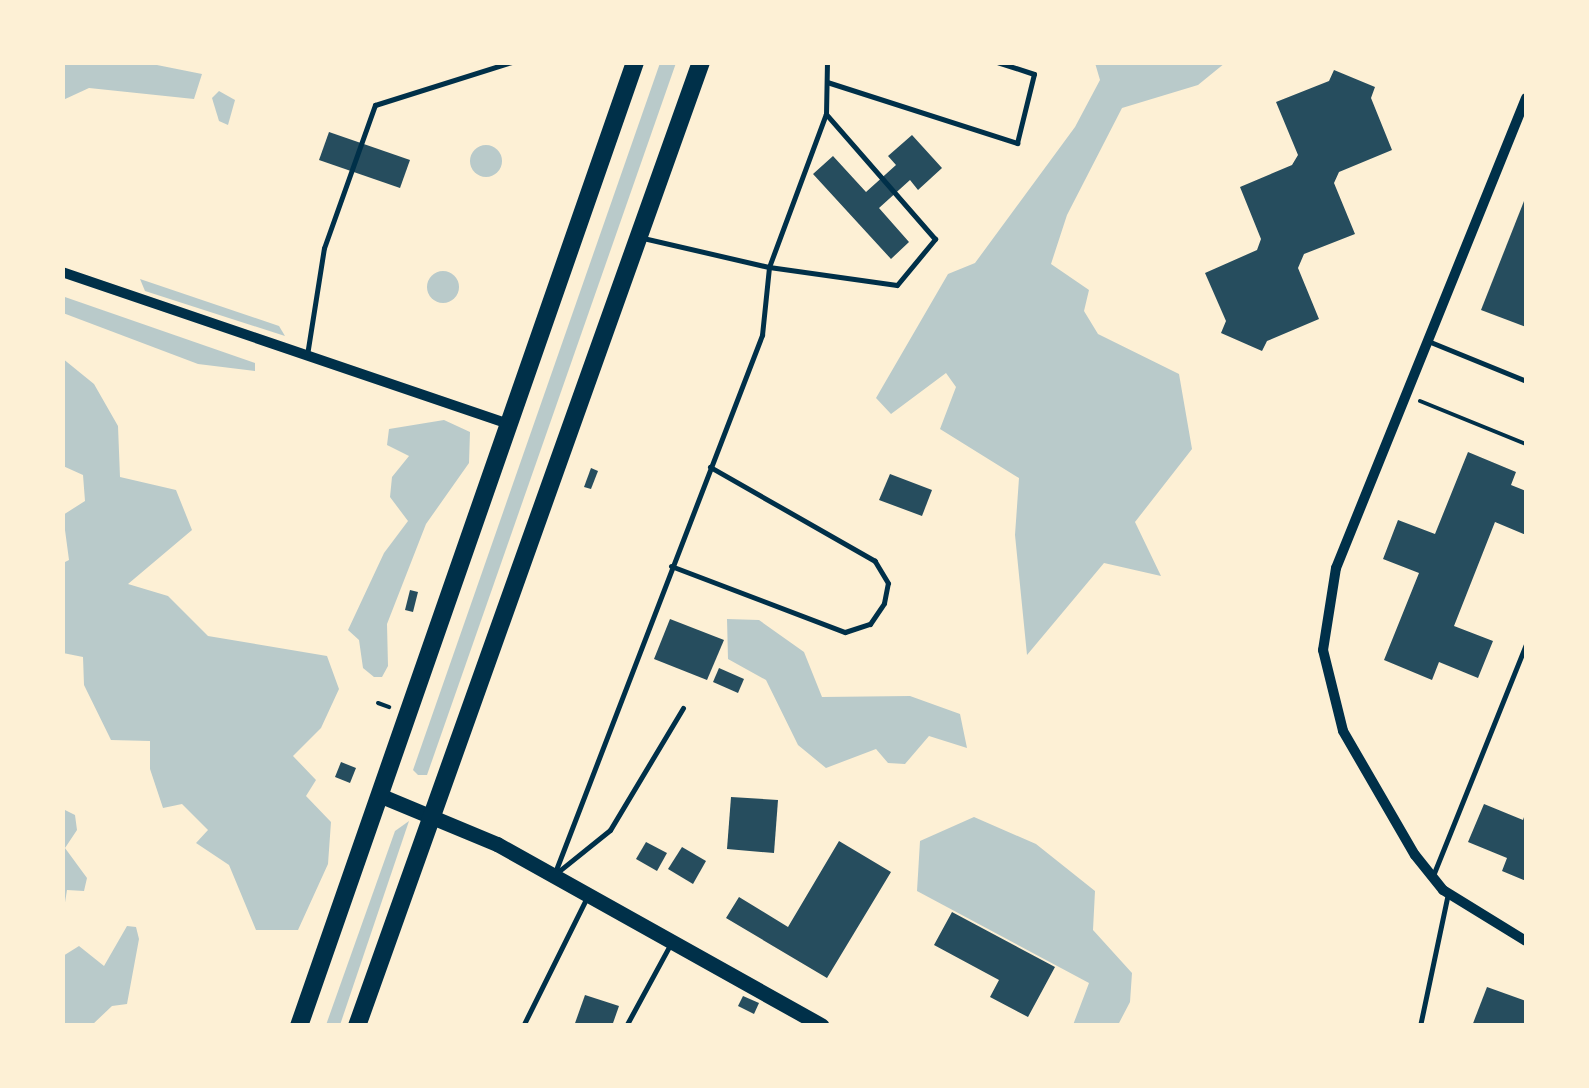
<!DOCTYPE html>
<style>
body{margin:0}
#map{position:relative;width:1589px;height:1088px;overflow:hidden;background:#fdf0d5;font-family:"Alegreya Sans",sans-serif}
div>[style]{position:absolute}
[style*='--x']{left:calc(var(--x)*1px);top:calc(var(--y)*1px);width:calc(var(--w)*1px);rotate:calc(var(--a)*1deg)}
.green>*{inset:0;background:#b9caca}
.round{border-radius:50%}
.building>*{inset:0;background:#264d5e}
.path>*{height:4px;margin:-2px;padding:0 2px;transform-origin:2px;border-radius:2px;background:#003049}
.service>*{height:5px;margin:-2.5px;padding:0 2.5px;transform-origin:2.5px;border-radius:2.5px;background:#003049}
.minor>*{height:10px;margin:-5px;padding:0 5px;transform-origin:5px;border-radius:5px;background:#003049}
.secondary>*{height:15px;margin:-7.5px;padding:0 7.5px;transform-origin:7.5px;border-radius:7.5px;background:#003049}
.trunk>*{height:18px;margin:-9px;padding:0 9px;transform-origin:9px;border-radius:9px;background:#003049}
span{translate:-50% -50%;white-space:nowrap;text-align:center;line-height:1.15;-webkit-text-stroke:8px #fdf0d5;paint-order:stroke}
.frame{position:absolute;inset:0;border:65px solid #fdf0d5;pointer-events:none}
</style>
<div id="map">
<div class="green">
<div style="clip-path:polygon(62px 63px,147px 63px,202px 74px,194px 99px,89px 88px,63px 100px)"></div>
<div style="clip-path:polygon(660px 63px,676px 63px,427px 775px,418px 775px,413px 770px)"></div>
<div style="clip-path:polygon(1095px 63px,1225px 63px,1198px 85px,1122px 108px,1067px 215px,1051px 264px,1089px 290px,1084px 311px,1098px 334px,1179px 374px,1192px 449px,1135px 522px,1161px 576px,1104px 563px,1027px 655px,1015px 535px,1019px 478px,940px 429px,956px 387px,946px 373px,891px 414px,876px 398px,948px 274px,975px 263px,1075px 127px,1100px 80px)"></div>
<div style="clip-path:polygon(219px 91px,235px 100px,228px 125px,219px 121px,212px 98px)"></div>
<div class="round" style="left:470px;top:145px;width:32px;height:32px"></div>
<div class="round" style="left:427px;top:271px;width:32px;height:32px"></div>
<div style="clip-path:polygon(140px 279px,279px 326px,285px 336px,145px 291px)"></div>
<div style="clip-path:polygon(62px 296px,255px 363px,255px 371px,198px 364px,63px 313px)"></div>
<div style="clip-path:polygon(62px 358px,94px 384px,118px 426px,120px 477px,176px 490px,192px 530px,128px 584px,168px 596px,208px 636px,327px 656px,339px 689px,321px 728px,293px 756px,316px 780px,306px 796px,331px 822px,328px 864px,298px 930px,256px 930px,229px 865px,196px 843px,208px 830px,182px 804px,163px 808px,150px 769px,150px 741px,111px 740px,84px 685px,83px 657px,63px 653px,63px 563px,69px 560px,63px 515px,85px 501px,83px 475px,63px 466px)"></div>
<div style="clip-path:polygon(444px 420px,470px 432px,469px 463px,426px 524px,387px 624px,388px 666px,382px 677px,374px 677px,363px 668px,359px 640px,348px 630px,384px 553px,408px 521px,390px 497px,392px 477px,409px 456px,387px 445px,389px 429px)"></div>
<div style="clip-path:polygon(727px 619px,759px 620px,804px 652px,822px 697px,910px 696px,960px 714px,967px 748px,929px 736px,905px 764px,888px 763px,876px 749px,826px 768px,798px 745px,766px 680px,728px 659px)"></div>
<div style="clip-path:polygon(63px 809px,75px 815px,77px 830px,65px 848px,87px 878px,84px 891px,67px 890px,63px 915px)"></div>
<div style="clip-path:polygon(974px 817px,1036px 844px,1095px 891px,1093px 930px,1132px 973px,1130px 1002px,1118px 1025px,1073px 1025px,1089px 983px,917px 891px,920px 841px)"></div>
<div style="clip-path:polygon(409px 821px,340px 1025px,326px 1025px,395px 831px)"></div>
<div style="clip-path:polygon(127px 926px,136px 927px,139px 939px,127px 1004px,112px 1006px,92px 1025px,63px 1025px,63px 956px,79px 946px,104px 966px)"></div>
</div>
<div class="building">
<div style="clip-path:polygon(1334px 70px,1375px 87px,1371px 98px,1392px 150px,1339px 172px,1334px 183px,1355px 234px,1304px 254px,1298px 268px,1319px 319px,1267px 341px,1262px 351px,1221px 333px,1226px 321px,1205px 273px,1257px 250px,1261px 239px,1240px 187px,1292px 165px,1298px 155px,1276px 102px,1329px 81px)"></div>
<div style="clip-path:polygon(329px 132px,410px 160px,400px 188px,319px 160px)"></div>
<div style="clip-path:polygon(912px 135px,942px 168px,918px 190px,910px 180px,879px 208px,909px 242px,891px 259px,813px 174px,833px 156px,866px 192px,896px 165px,888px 156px)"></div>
<div style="clip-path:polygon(1526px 196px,1526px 327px,1481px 310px)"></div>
<div style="clip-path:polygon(1468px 452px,1516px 472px,1511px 485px,1526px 491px,1526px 535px,1495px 522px,1454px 626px,1493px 641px,1478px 678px,1439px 662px,1432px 680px,1384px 660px,1419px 573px,1383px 559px,1398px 520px,1435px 534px)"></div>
<div style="clip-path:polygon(591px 468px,598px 471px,591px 489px,584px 487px)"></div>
<div style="clip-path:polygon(890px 474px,932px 490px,922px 516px,879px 500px)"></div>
<div style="clip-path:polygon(410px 590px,418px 592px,413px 612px,405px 610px)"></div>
<div style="clip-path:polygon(670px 619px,724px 640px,707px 680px,654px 659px)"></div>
<div style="clip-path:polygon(719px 668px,744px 679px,738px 693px,713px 682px)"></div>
<div style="clip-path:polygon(341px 762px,356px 768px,350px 783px,335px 777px)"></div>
<div style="clip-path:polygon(731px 797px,778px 800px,774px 853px,727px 849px)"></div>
<div style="clip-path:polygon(1484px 804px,1523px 820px,1526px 811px,1526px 881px,1502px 871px,1507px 858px,1468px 842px)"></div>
<div style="clip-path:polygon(839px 841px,891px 872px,827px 978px,726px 918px,739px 897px,788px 927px)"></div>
<div style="clip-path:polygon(646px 842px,667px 853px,657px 871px,636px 859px)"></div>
<div style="clip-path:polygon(682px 847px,706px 861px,693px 884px,668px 869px)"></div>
<div style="clip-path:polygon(952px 912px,1055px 967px,1028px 1017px,990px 997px,999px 980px,934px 945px)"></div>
<div style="clip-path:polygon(1487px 987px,1526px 1001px,1526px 1026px,1472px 1026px)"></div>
<div style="clip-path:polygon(585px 995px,619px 1006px,612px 1026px,574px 1026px)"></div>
<div style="clip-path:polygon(743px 996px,759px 1003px,754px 1014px,738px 1006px)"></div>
</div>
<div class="path">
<div style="--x:1420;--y:401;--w:114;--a:22.1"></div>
<div style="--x:378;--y:703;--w:12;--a:20"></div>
</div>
<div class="service">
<div style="--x:827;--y:82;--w:200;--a:17.8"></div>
<div style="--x:1017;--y:143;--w:71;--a:-76.2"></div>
<div style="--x:1034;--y:74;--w:38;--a:-162"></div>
<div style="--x:643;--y:238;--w:129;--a:13"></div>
<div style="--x:769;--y:267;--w:163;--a:-69.6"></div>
<div style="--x:826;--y:114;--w:52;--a:-88.9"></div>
<div style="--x:1428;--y:341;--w:106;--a:22.2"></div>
<div style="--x:307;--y:355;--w:108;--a:-81"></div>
<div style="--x:324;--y:248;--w:152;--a:-70.4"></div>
<div style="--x:375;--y:105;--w:143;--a:-17.5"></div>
<div style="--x:671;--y:566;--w:186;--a:20.8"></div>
<div style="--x:845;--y:632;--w:26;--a:-18"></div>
<div style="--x:870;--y:624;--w:25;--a:-56"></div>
<div style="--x:884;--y:603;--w:20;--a:-79"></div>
<div style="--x:888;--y:583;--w:26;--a:-121"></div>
<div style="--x:875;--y:561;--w:190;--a:-150.3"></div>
<div style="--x:683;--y:708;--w:142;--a:120.9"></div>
<div style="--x:610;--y:830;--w:72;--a:141.2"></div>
<div style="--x:554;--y:875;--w:579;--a:-68.93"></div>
<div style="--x:762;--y:335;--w:68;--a:-84.1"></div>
<div style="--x:769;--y:267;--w:129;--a:8"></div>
<div style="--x:897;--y:285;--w:60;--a:-50.4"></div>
<div style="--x:935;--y:239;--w:166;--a:-131.1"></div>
<div style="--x:1432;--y:878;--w:252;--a:-68.1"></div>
<div style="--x:523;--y:1026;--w:142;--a:-63.6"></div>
<div style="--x:626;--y:1026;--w:92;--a:-61.5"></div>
<div style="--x:1420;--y:1026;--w:136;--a:-78.1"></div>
</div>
<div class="minor">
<div style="--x:1526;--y:98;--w:507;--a:112.01"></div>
<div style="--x:1336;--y:568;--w:83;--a:99"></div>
<div style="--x:1323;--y:650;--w:83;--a:76.1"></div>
<div style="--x:1343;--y:731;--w:143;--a:59.9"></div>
<div style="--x:1415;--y:855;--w:45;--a:51.3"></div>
<div style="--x:1443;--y:890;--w:97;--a:31.6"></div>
<div style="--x:62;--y:272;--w:471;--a:18.8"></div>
</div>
<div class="secondary">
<div style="--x:379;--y:795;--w:128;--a:22.6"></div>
<div style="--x:497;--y:844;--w:372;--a:29.2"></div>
</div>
<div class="trunk">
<div style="--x:299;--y:1026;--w:1021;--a:-70.78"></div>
<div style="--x:357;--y:1026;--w:1024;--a:-70.36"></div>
</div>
<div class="frame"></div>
</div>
